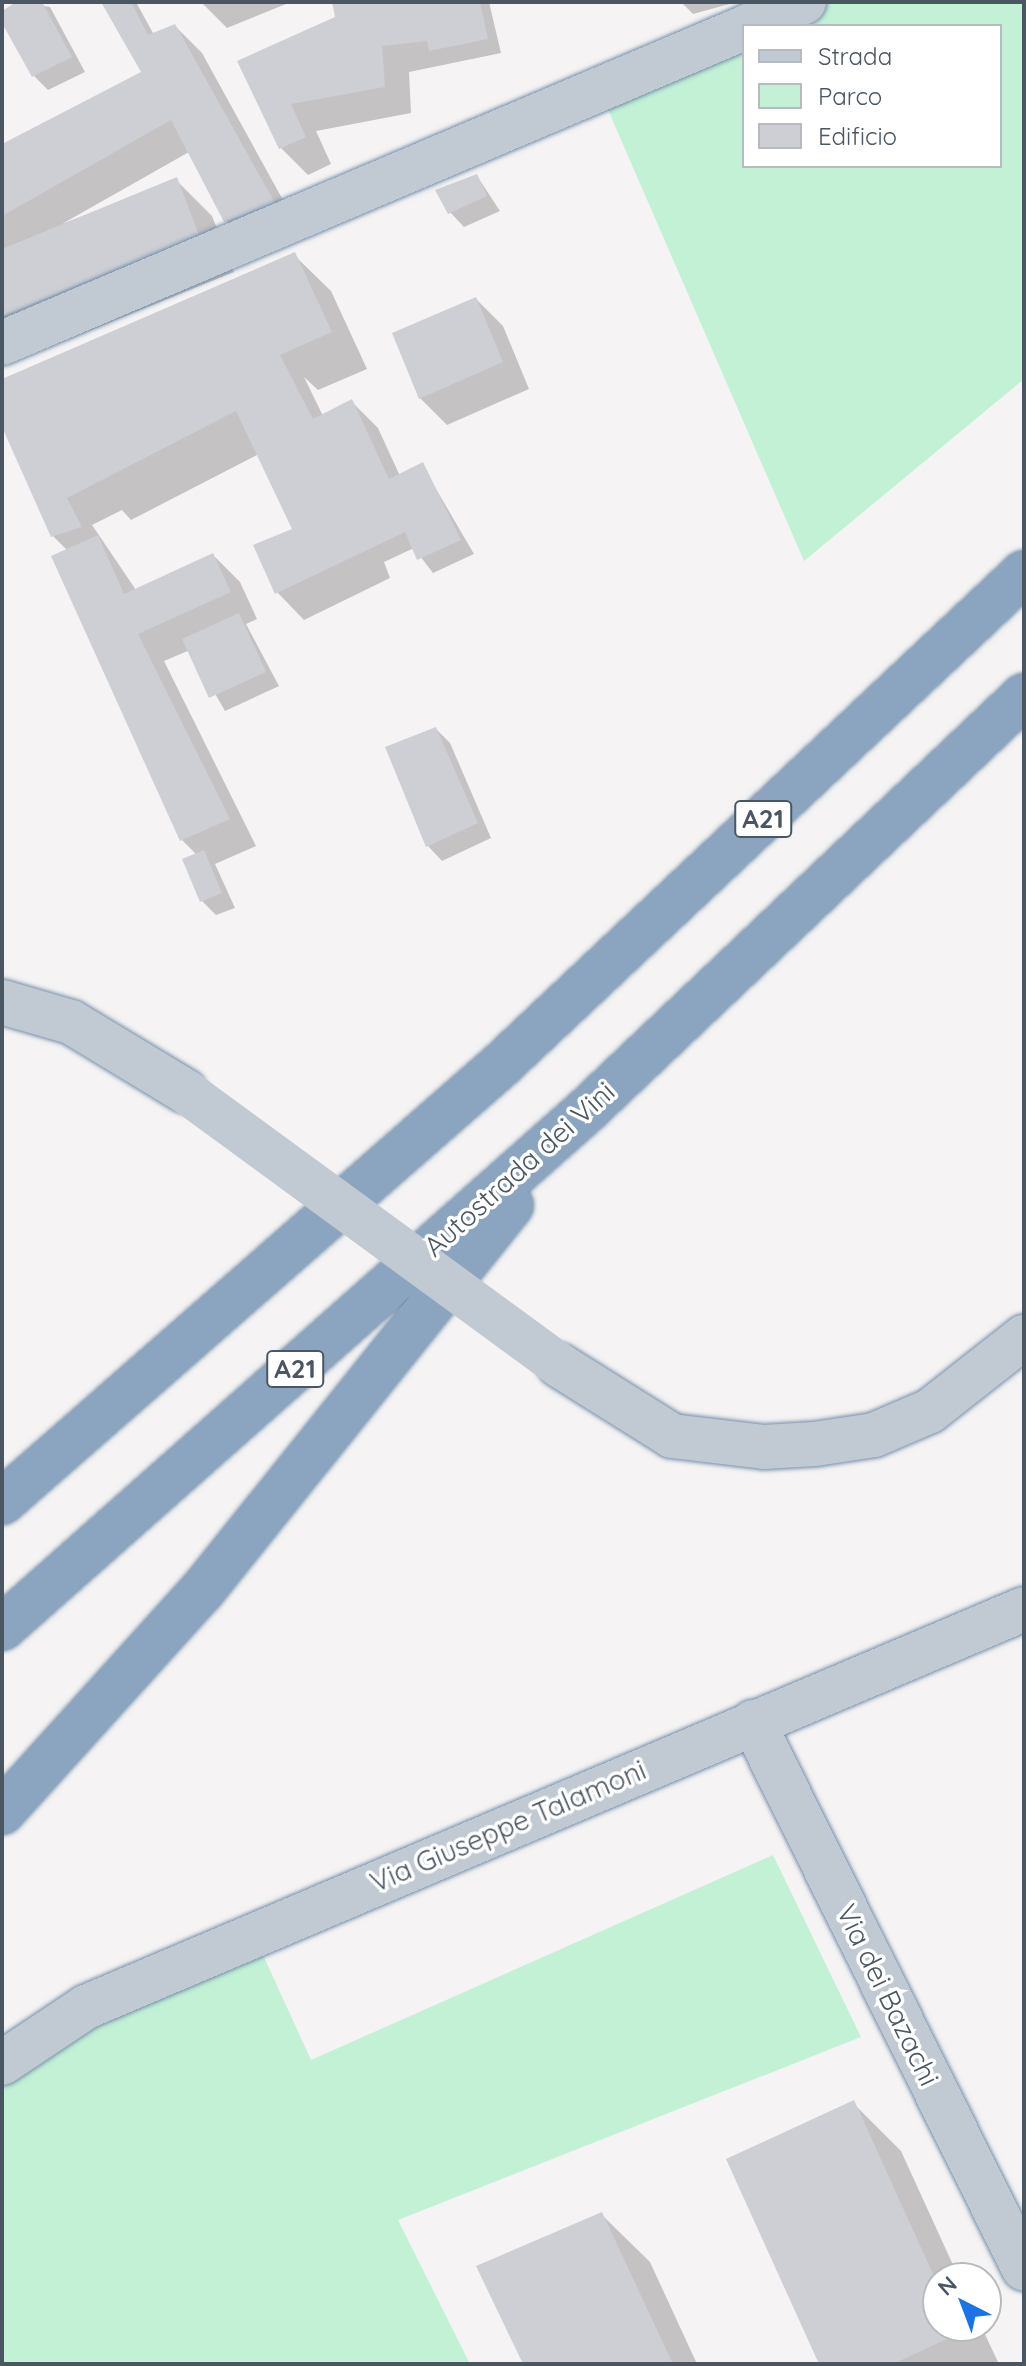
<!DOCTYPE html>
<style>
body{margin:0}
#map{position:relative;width:1026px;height:2366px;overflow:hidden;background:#f5f3f3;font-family:Quicksand,sans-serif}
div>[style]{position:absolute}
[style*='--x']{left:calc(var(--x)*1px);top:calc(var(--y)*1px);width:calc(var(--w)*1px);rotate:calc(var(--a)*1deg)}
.green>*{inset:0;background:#c3f1d5}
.shadow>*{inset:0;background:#0003}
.building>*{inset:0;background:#cdcfd5}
.roads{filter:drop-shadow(0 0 2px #7690ad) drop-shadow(0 0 2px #7690ad)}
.minor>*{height:44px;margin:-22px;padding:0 22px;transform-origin:22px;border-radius:22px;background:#c1cad2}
.motorway>*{height:44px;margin:-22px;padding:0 22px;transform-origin:22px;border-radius:22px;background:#8ba5c1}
.minor-bridge>*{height:44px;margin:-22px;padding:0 22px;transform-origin:22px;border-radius:22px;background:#c1cad2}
span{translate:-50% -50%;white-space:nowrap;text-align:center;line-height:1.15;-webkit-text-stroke:7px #fff;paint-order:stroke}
.shield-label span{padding:2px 6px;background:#fff;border:2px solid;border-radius:6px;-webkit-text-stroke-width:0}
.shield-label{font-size:26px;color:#4a5661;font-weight:700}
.street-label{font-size:28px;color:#4a5661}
.frame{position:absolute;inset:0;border:4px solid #4a5661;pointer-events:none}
.legend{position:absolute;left:742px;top:24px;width:260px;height:144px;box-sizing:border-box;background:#fff;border:2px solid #b7bbc0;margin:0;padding:10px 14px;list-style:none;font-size:24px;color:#4a5661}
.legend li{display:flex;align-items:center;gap:16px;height:40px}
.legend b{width:40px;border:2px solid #b7bbc0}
.north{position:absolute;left:922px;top:2262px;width:80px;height:80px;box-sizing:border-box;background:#fff;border:2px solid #b7bbc0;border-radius:50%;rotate:318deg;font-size:22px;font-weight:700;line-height:32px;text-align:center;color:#4a5661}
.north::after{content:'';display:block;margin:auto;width:28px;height:36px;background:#1a73e8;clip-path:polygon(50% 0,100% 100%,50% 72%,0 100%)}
</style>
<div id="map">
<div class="green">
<div style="clip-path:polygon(824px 2px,1024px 2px,1024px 379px,804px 561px,602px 96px,744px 36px,744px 166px,1000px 166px,1000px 26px,767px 26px)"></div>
<div style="clip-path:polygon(773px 1855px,861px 2037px,398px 2220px,470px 2364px,2px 2364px,2px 2065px,253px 1933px,311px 2060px)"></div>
</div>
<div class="shadow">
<div style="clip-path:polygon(20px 2px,50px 7px,85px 72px,48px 90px,34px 76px,2px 19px)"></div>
<div style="clip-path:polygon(105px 2px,136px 2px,154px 35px,175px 26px,202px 53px,300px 231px,253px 248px,226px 221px,189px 152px,62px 224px,176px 180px,212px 216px,234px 272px,2px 366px,2px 146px,144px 73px)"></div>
<div style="clip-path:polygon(201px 2px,291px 2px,227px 28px)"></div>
<div style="clip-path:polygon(334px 2px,489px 2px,501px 53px,409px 72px,411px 113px,316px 131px,331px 164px,308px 175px,281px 148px,240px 62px,337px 18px)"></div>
<div style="clip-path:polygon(681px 2px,737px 2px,693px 14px)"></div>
<div style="clip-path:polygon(477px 176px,500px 211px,464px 227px,450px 212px)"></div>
<div style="clip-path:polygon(294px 255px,331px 291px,367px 369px,318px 390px,304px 377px,323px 416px,351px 401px,378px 428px,400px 476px,422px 465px,474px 554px,433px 573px,414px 548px,384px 562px,390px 578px,304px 620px,277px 592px,294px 530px,259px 454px,131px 520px,122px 510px,92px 525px,136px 590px,213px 555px,240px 582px,257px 619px,246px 624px,279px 686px,225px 711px,190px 650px,164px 661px,256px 846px,215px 864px,235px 908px,216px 915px,202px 901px,197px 855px,182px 840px,54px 557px,68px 551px,53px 536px,2px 422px,2px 382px)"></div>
<div style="clip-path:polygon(476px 299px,503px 326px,529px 389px,447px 425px,420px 398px)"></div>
<div style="clip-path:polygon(436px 729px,450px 743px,491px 838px,442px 861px,428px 846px,387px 748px)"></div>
<div style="clip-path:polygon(853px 2103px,901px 2151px,959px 2278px,938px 2278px,938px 2326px,981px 2326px,999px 2364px,821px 2364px)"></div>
<div style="clip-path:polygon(602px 2215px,650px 2262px,697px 2364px,525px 2364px)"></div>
</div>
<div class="building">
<div style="clip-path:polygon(16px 2px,42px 2px,72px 57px,32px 77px,2px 23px,2px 11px)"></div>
<div style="clip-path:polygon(101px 2px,131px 2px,148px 35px,175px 24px,275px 203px,224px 222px,171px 120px,2px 216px,2px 144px,141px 72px)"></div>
<div style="clip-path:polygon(332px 2px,480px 2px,488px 39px,429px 51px,427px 41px,382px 46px,385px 87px,291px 104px,306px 137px,279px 149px,237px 61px,335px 17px)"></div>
<div style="clip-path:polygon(477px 174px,487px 196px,448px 214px,435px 190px)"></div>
<div style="clip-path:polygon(177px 177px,199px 235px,2px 316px,2px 249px)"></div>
<div style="clip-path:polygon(295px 252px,332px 332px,280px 355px,313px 419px,352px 399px,389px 479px,423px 462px,461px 540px,417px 560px,405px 532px,275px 594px,253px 545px,292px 529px,236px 411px,67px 498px,82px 527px,51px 537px,2px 427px,2px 379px)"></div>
<div style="clip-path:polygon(476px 297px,503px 362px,419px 399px,392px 333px)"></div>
<div style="clip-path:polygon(98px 535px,124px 594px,213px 553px,231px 592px,138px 634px,230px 819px,180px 841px,51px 556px)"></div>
<div style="clip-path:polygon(239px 613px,266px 672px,209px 698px,182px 639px)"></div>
<div style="clip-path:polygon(436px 727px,478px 823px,426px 847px,385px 747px)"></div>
<div style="clip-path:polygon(204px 850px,222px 893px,200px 902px,182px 859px)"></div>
<div style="clip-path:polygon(854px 2100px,938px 2285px,938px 2326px,957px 2326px,960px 2333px,893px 2364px,819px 2364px,726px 2159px)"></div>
<div style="clip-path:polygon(602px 2212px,673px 2364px,523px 2364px,476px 2266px)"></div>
</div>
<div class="roads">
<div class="minor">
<div style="--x:748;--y:26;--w:61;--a:-23.2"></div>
<div style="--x:2;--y:343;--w:806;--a:-23"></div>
<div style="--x:2;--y:1002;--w:72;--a:16.2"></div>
<div style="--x:71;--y:1022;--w:133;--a:31.2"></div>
<div style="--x:559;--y:1365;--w:133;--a:32.1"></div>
<div style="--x:672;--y:1436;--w:93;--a:6.8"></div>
<div style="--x:764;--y:1447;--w:51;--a:-3.4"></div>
<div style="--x:815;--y:1444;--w:60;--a:-8.7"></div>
<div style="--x:874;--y:1435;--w:61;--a:-23.2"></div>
<div style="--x:930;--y:1411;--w:120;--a:-38.2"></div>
<div style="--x:753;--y:1722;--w:610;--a:63.64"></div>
<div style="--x:2;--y:2063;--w:101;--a:-33.7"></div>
<div style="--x:86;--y:2007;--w:1019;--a:-22.99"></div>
</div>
<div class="motorway">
<div style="--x:2;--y:1502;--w:663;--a:-41.21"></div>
<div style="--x:501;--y:1065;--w:718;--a:-43.25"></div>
<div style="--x:2;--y:1628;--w:781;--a:-41.52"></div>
<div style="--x:587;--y:1110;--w:602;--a:-43.45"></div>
<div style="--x:2;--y:1812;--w:298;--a:-47.9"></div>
<div style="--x:202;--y:1591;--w:494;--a:-51.3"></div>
</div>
</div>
<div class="minor-bridge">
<div style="--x:185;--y:1091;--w:464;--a:36.2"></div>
</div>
<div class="shield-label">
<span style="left:763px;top:819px">A21</span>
<span style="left:295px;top:1369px">A21</span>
</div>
<div class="street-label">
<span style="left:519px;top:1169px;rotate:-42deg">Autostrada dei Vini</span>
<span style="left:508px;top:1826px;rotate:-23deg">Via Giuseppe Talamoni</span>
<span style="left:888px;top:1995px;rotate:64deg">Via dei Bazachi</span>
</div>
<div class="frame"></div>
<ul class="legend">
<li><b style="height:10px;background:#c1cad2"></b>Strada</li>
<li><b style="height:22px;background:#c3f1d5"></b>Parco</li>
<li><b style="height:22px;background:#cdcfd5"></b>Edificio</li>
</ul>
<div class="north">N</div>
</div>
